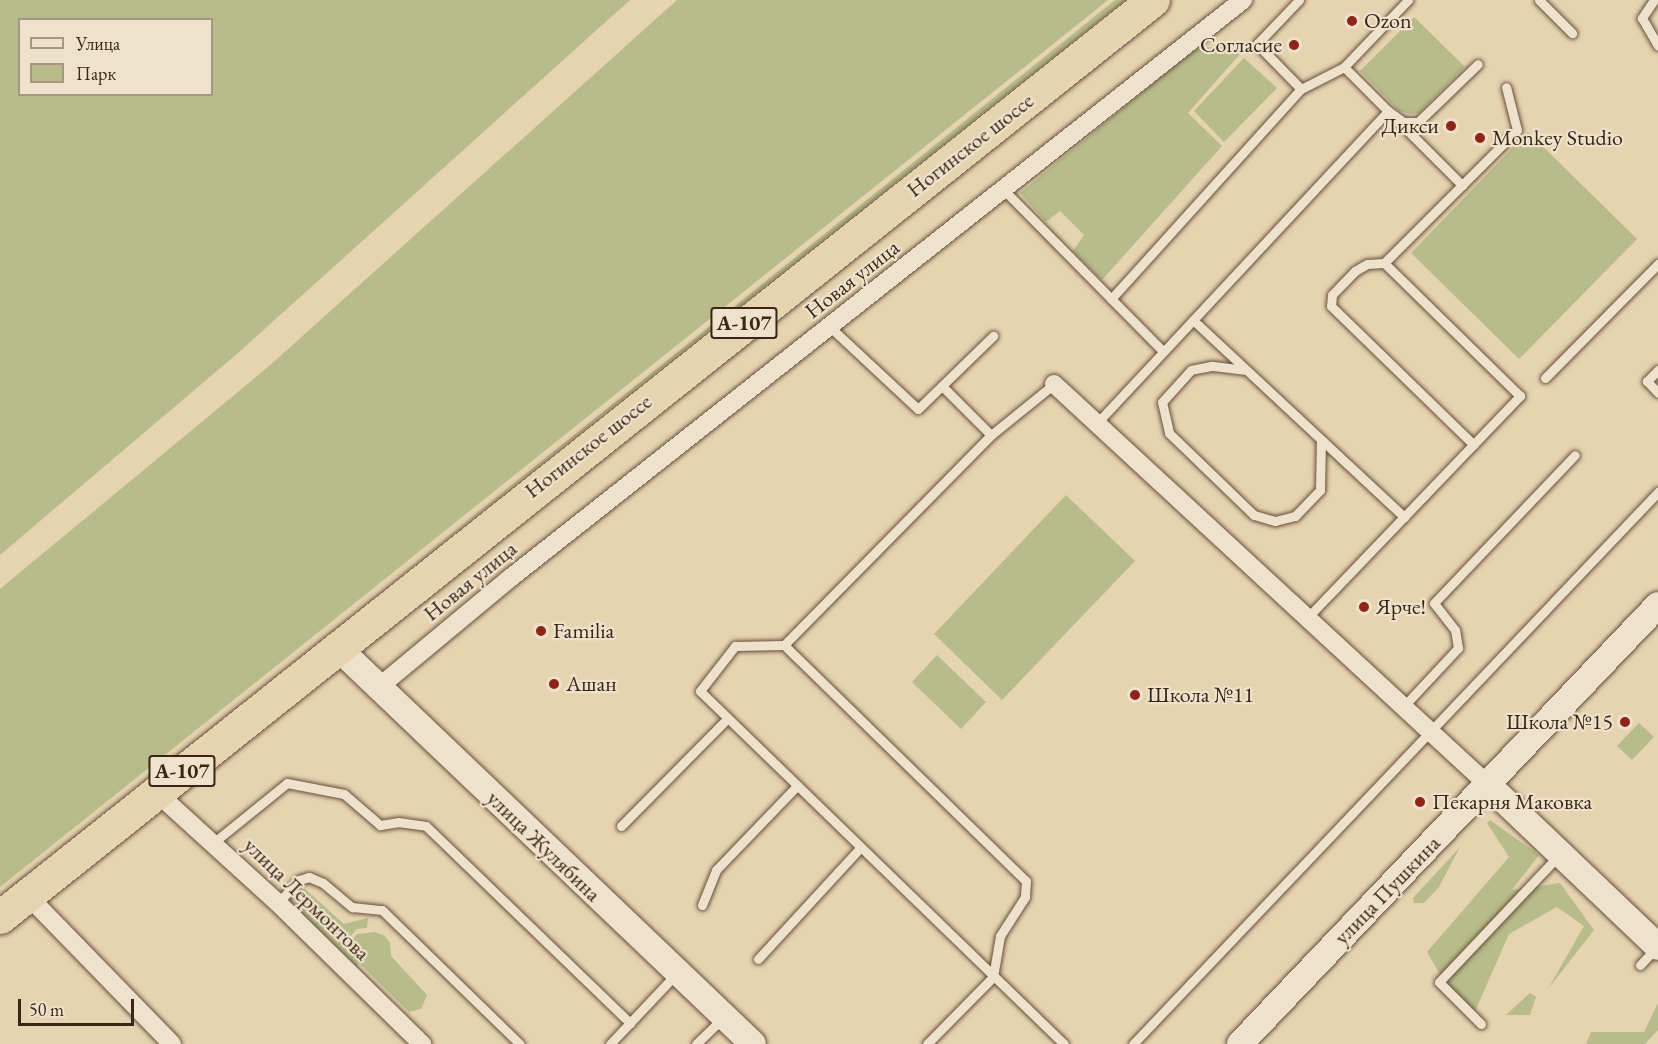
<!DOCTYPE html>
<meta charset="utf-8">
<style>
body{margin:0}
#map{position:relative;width:1658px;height:1044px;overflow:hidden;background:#e6d3b0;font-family:"EB Garamond",serif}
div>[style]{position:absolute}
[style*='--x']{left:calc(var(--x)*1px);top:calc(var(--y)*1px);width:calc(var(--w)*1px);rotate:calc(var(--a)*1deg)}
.green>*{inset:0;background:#b7bc8a}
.roads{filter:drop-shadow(0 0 2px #66503c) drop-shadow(0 0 2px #66503c)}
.lane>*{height:9px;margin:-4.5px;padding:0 4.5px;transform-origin:4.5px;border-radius:4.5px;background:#efe2cc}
.street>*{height:18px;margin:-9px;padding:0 9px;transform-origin:9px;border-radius:9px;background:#efe2cc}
.secondary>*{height:26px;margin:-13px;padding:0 13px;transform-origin:13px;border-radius:13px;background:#efe2cc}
.highway>*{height:33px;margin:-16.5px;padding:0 16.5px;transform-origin:16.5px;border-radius:16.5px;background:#e6d3b0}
.dots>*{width:16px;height:16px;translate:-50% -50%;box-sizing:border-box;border:3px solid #efe2cc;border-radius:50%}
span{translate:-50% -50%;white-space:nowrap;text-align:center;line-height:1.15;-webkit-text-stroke:4.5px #efe2cc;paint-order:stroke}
.shield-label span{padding:2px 4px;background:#efe2cc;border:2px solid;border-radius:4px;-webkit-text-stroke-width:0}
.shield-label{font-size:21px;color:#3b2516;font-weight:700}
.poi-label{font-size:22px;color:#3b2516}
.left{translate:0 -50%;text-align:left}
.right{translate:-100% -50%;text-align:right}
.street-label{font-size:22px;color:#3b2516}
.legend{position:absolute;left:18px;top:18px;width:195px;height:78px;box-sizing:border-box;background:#efe2cc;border:2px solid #a79683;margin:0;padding:8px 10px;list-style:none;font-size:18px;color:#3b2516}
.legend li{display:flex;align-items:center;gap:12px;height:30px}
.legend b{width:30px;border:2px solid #a79683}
.scale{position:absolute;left:18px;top:999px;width:116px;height:27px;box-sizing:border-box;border:3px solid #3b2516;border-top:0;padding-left:8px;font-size:18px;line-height:21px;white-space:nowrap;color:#3b2516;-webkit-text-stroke:4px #efe2cc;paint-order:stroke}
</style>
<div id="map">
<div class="green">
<div style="clip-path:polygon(evenodd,0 0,630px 0,238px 353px,0 555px,0 0,20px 20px,212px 20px,212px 94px,20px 94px,20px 20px)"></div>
<div style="clip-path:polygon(677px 0,1108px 0,0 887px,0 589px,268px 367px)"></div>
<div style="clip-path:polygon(1115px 0,1125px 0,384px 588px,884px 186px)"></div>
<div style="clip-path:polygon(1414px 17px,1465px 67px,1419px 113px,1410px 114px,1399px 111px,1360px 71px)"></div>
<div style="clip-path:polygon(1231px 45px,1240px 54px,1188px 113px,1222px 146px,1102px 280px,1073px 251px,1084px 235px,1060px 211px,1046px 222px,1020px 193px,1195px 49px)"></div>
<div style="clip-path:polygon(1244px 58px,1277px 88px,1224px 142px,1194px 111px)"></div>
<div style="clip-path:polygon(1528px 132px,1637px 239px,1519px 359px,1411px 253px)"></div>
<div style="clip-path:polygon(1066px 495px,1135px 561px,1002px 700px,934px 634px)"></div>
<div style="clip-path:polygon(937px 655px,986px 702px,961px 729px,912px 682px)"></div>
<div style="clip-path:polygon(1639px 723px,1654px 737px,1632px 760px,1617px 746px)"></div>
<div style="clip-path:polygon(1490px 820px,1539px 855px,1512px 890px,1560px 883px,1594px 930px,1548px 989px,1584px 926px,1557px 907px,1509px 934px,1473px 1016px,1452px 995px,1427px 952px,1509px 857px,1487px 823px)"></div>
<div style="clip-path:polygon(1460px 847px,1439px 887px,1424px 903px,1414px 903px,1413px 898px)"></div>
<div style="clip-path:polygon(296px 889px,305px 889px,344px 924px,368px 918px,367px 928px,357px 929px,346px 942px,346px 949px,349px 953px,349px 944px,357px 934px,375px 932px,385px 936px,390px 943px,391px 956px,427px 995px,421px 1009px,409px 1012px,359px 963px,353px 970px,288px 902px)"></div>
<div style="clip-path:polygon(1530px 993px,1536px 997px,1530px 1015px,1506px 1015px)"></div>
<div style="clip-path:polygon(1658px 1003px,1658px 1030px,1645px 1044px,1586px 1044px,1591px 1032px,1644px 1032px)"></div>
</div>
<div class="roads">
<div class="lane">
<div style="--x:1299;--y:0;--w:61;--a:133.7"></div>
<div style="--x:1257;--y:44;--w:63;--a:45.6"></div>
<div style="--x:1301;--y:89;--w:48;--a:-27.1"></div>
<div style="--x:1539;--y:0;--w:47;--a:45"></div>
<div style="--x:1654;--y:0;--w:22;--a:124"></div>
<div style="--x:1642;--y:18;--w:32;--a:60"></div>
<div style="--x:1388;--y:111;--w:19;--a:35"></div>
<div style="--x:1404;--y:122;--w:14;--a:0"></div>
<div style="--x:1418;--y:122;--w:83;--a:-44"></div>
<div style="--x:1398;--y:121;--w:91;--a:45"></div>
<div style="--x:1004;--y:190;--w:226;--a:45.4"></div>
<div style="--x:1384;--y:263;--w:17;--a:177"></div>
<div style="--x:1367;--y:264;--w:14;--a:150"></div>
<div style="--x:1355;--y:271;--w:33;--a:134"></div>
<div style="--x:1332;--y:295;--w:11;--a:95"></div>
<div style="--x:1331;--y:306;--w:199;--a:44.2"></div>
<div style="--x:1111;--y:299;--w:283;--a:-47.9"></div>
<div style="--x:1193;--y:320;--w:289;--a:43"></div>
<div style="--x:830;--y:327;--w:120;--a:43"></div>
<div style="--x:918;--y:409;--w:105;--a:-44.2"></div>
<div style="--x:1246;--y:370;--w:35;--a:-173"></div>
<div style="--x:1211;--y:366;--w:20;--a:169"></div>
<div style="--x:1191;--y:370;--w:43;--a:132.2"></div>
<div style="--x:1162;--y:402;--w:32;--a:77"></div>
<div style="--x:1169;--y:433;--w:118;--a:44"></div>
<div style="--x:1254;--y:515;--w:22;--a:16"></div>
<div style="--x:1275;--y:521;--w:21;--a:-14"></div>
<div style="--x:1295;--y:516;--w:36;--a:-46"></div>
<div style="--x:1320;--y:490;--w:50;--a:-88.9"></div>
<div style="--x:1658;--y:370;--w:16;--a:135"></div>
<div style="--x:1647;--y:381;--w:16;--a:47"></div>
<div style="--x:1545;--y:378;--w:161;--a:-45.3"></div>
<div style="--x:1054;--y:384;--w:81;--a:141"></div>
<div style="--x:991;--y:435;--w:295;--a:134.6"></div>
<div style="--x:784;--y:645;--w:49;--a:178.8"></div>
<div style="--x:735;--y:646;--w:57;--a:127.9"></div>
<div style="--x:700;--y:691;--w:507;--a:44.12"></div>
<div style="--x:943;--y:387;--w:68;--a:45"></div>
<div style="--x:1097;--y:423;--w:427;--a:-47"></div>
<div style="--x:1388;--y:111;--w:62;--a:-135"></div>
<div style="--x:1344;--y:67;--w:93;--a:-46.3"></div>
<div style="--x:1307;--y:618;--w:308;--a:-46.2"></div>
<div style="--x:1520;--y:396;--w:190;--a:-135.6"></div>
<div style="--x:1384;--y:263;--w:188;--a:-45"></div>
<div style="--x:1517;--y:130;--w:44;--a:-104.3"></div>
<div style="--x:784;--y:645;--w:338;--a:44.3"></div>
<div style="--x:1026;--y:881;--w:16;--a:94"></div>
<div style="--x:1025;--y:897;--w:46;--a:122.7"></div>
<div style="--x:1000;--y:936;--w:42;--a:99.7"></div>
<div style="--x:993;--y:977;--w:94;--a:134.6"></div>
<div style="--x:1403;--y:707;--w:81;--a:-47"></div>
<div style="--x:1458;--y:648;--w:18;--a:-99"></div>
<div style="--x:1455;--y:630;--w:34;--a:-128"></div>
<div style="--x:1434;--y:603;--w:204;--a:-46.4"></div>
<div style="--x:621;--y:826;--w:149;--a:-45.3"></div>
<div style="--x:213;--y:843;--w:95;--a:-39"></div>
<div style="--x:287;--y:783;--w:58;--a:10.9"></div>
<div style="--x:344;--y:794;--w:48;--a:40.7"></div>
<div style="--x:380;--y:825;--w:18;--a:-9"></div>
<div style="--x:398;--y:822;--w:28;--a:8"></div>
<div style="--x:426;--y:826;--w:284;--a:44"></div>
<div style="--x:278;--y:903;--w:31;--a:-48"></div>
<div style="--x:299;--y:880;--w:10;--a:-17"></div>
<div style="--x:309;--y:877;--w:15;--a:23"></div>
<div style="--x:323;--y:883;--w:38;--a:40"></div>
<div style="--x:352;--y:907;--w:30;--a:6"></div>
<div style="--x:382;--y:910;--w:192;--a:44.2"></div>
<div style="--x:702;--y:905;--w:38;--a:-68"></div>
<div style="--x:716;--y:870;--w:115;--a:-46.1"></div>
<div style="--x:758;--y:959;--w:151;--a:-47.4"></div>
<div style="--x:1640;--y:965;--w:23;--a:-47"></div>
<div style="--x:1481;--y:1024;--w:59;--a:-135"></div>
<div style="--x:1439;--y:982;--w:173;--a:-46.6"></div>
<div style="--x:610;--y:1044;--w:96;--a:-46.7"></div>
<div style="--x:696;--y:1044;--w:37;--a:-44"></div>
<div style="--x:1133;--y:1044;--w:762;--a:-46.44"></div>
</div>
<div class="street">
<div style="--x:1054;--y:384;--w:589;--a:42.73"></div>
<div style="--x:379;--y:687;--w:169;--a:-39.7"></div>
<div style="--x:509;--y:579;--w:935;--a:-38.27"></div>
<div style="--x:156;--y:792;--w:165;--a:42.3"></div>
<div style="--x:278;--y:903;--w:202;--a:44.4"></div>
<div style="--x:27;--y:895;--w:208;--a:45.8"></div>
</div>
<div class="secondary">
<div style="--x:336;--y:646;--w:576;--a:43.66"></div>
<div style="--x:1487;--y:784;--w:236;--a:43.6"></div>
<div style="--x:1240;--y:1044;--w:606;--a:-46.4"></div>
</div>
<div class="highway">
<div style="--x:0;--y:917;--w:1473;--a:-38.5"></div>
</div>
</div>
<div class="dots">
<div style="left:1352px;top:21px;background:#8f2418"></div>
<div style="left:1294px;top:45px;background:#8f2418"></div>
<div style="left:1451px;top:126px;background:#8f2418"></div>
<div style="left:1480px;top:138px;background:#8f2418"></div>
<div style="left:1364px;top:607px;background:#8f2418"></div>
<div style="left:541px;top:631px;background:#8f2418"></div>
<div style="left:554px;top:684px;background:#8f2418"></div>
<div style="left:1135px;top:695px;background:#8f2418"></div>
<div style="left:1625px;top:722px;background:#8f2418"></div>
<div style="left:1420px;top:802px;background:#8f2418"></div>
</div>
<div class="shield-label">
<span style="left:744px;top:323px">А-107</span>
<span style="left:182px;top:771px">А-107</span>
</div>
<div class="poi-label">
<span class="left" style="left:1364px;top:21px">Ozon</span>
<span class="right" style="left:1282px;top:45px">Согласие</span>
<span class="right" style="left:1439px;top:126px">Дикси</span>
<span class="left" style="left:1492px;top:138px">Monkey Studio</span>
<span class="left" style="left:1376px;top:607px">Ярче!</span>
<span class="left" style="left:553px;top:631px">Familia</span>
<span class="left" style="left:566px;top:684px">Ашан</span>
<span class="left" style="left:1147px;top:695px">Школа №11</span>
<span class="right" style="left:1613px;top:722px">Школа №15</span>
<span class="left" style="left:1432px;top:802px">Пекарня Маковка</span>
</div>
<div class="street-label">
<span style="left:970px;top:145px;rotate:-38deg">Ногинское шоссе</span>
<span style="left:852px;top:279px;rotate:-38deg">Новая улица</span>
<span style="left:588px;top:446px;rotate:-38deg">Ногинское шоссе</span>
<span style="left:470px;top:581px;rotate:-39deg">Новая улица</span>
<span style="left:544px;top:846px;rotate:44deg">улица Жулябина</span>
<span style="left:1387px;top:890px;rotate:-46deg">улица Пушкина</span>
<span style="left:307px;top:899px;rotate:44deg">улица Лермонтова</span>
</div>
<ul class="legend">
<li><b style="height:8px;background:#efe2cc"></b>Улица</li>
<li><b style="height:16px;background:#b7bc8a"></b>Парк</li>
</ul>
<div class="scale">50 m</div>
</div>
